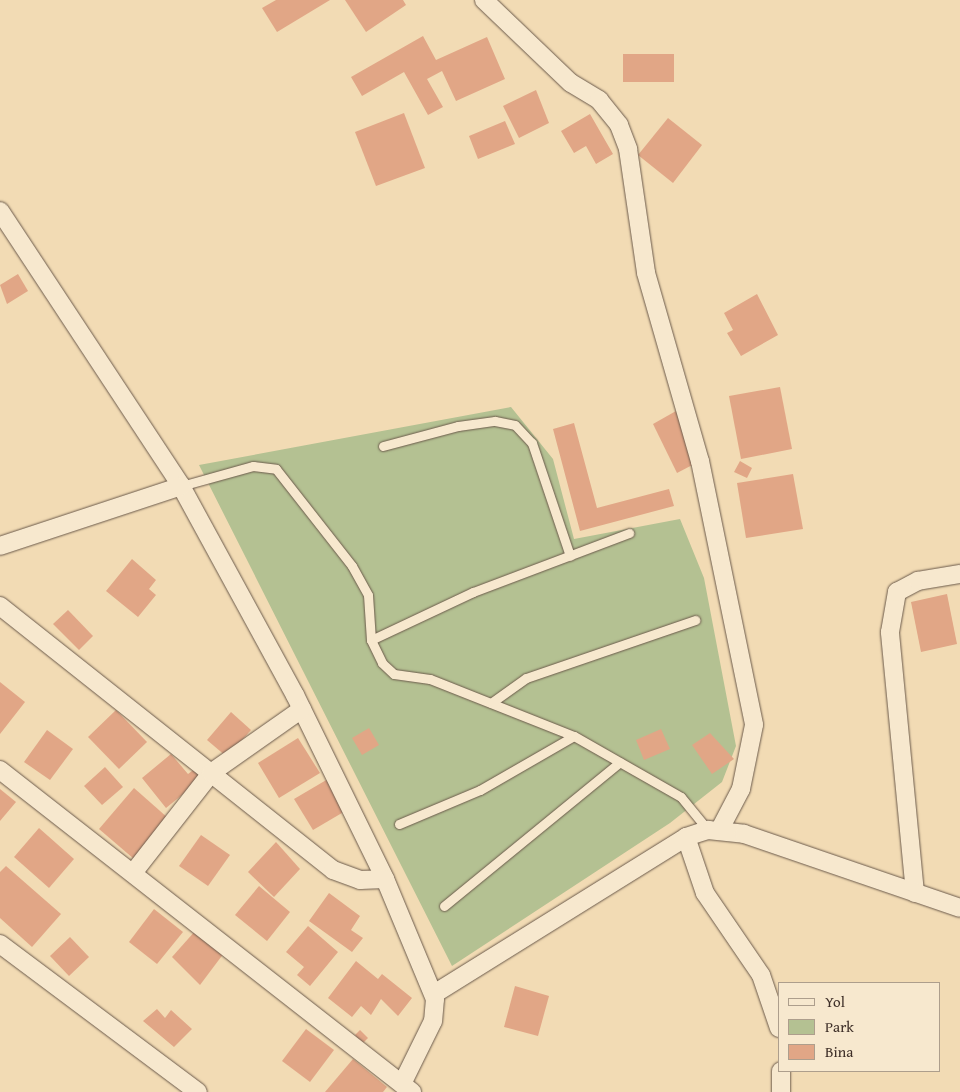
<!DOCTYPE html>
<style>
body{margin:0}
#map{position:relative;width:960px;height:1092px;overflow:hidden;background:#f2dbb4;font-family:"Gentium Book Plus",serif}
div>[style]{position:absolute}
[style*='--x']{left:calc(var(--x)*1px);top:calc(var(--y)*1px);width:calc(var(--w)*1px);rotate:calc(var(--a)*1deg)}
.green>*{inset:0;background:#b4c192}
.building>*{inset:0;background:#e1a686}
.roads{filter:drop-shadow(0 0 1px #6b5a4b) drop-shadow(0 0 1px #6b5a4b)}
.service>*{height:9px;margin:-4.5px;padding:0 4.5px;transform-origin:4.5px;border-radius:4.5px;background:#f7e8ce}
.minor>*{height:18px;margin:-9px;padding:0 9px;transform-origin:9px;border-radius:9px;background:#f7e8ce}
span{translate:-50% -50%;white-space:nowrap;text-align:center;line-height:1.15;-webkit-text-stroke:4.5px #f7e8ce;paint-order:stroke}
.legend{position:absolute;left:778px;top:982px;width:162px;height:90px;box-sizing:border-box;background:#f7e8ce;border:1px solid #ad9e8c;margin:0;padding:6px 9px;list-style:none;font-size:15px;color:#3e2f28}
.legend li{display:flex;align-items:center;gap:10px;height:25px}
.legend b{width:25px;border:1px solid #ad9e8c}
</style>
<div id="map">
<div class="green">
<div style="clip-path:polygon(511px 407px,553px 459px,574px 539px,680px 519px,704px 578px,736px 746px,722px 782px,670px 823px,452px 966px,199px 465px)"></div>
</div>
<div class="building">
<div style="clip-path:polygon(276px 0,330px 0,277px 32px,262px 8px)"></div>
<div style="clip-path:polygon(345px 0,403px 0,406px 5px,366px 32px)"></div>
<div style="clip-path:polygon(423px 36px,436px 60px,487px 37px,505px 79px,456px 101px,442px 71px,427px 79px,443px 107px,428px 115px,404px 72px,362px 96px,351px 77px)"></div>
<div style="clip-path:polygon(623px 54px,674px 54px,674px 82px,623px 82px)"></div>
<div style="clip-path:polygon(536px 90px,549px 123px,519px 138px,503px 106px)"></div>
<div style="clip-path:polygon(404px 113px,425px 168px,376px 186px,355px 132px)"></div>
<div style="clip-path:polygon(590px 114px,613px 154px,596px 164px,586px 146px,574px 153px,561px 131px)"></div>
<div style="clip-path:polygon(668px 118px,702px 145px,673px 183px,638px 155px)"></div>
<div style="clip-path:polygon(505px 121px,515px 144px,478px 159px,469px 136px)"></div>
<div style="clip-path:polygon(18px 274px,28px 291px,7px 304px,0 285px)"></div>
<div style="clip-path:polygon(757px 294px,778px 335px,741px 356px,727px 333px,733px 330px,724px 313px)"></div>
<div style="clip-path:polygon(780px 387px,792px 449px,741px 459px,729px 396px)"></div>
<div style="clip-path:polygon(676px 411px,700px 461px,677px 473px,653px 424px)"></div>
<div style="clip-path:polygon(574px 423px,597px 508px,669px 489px,674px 506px,580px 531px,553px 429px)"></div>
<div style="clip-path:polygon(740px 461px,752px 468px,747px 478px,734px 472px)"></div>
<div style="clip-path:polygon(793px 474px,803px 529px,746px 538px,737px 483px)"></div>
<div style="clip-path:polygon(132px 559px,156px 580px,149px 589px,156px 595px,138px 617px,106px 591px)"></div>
<div style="clip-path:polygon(947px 594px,957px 644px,921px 652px,911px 602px)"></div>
<div style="clip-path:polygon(68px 610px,93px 636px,79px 650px,53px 624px)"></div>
<div style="clip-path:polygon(0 682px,25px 702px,0 734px)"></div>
<div style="clip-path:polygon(116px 710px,147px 742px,119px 769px,88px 737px)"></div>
<div style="clip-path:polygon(231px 712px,251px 730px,227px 757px,207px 740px)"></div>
<div style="clip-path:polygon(369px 728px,379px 745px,362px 755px,352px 738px)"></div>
<div style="clip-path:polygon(661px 729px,670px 749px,644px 760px,636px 740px)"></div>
<div style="clip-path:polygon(47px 730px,73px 749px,50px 780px,24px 762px)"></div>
<div style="clip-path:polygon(710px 733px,734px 759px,712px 774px,692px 745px)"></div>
<div style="clip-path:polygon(298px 738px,320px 773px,279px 798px,258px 763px)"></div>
<div style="clip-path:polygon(171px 754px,188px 774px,196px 768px,204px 777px,166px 808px,142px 778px)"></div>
<div style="clip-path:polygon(105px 767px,123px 787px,102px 805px,84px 786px)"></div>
<div style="clip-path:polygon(328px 779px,347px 810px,313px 830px,294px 799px)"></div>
<div style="clip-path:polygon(134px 788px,168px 818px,134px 859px,99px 829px)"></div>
<div style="clip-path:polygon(0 789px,16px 802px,0 821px)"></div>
<div style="clip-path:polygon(39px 828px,74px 859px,49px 888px,14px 857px)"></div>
<div style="clip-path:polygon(201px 835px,230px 855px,208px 886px,179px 866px)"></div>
<div style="clip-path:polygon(276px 842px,300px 869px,274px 897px,248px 872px)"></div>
<div style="clip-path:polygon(6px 866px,61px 914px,32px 947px,0 918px,0 872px)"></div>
<div style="clip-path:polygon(259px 886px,290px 912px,267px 941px,235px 915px)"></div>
<div style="clip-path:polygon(329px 893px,360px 916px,351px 930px,363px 938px,352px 952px,309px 921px)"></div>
<div style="clip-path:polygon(154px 909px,183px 932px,157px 964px,129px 942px)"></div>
<div style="clip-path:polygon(308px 926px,338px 952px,310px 986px,297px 975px,304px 967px,286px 952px)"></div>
<div style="clip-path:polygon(196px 930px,224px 953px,200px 985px,172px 957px)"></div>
<div style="clip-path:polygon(70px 937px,89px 957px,69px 976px,50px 956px)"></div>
<div style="clip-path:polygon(356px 961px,378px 979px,382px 974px,412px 998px,398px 1016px,381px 999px,371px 1015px,361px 1006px,352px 1017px,328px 998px)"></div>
<div style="clip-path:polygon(515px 986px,549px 996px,538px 1036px,504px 1027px)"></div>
<div style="clip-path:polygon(157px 1009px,165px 1018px,171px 1010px,192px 1029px,174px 1047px,143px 1021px)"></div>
<div style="clip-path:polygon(306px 1029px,334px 1050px,310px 1082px,282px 1061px)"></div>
<div style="clip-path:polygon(360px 1030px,368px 1038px,362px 1044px,355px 1035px)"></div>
<div style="clip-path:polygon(353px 1059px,387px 1087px,383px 1092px,325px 1092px)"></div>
</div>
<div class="roads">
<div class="service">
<div style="--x:383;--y:446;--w:78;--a:-14.9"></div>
<div style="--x:458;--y:426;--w:37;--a:-8"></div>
<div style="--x:495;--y:421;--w:20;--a:11"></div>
<div style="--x:515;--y:425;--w:25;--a:47"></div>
<div style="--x:532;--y:443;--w:119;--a:71.4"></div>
<div style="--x:181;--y:486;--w:75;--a:-15.5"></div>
<div style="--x:253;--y:466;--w:23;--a:7"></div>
<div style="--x:276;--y:469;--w:123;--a:51.9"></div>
<div style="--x:352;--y:566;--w:33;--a:61"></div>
<div style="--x:368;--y:595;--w:45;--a:86.2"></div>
<div style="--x:371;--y:640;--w:25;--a:64"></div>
<div style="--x:382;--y:663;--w:16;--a:43"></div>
<div style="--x:394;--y:674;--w:36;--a:8"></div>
<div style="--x:430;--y:679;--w:155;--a:21.6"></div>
<div style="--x:574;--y:736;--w:123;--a:29.7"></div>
<div style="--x:681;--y:797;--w:43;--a:50.7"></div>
<div style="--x:371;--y:640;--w:113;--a:-25.2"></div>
<div style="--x:473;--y:592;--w:167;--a:-20.7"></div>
<div style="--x:491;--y:703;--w:43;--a:-35.5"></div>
<div style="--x:526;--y:678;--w:179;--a:-18.9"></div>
<div style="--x:399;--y:824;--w:88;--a:-22.8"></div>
<div style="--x:480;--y:790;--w:108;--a:-29.9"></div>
<div style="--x:444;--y:906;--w:227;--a:-39.3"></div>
</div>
<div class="minor">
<div style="--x:484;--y:0;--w:120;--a:43.7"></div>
<div style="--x:571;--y:83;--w:33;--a:31"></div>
<div style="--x:599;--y:100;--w:32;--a:51"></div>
<div style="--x:619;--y:125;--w:26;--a:69"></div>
<div style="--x:628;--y:149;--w:125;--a:81.7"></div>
<div style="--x:646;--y:273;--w:196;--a:74"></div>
<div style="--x:700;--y:461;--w:269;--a:78.4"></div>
<div style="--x:754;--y:725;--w:65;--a:101.5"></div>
<div style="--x:741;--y:789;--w:45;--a:117.7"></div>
<div style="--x:0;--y:211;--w:329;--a:56.6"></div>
<div style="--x:181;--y:486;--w:238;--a:61.4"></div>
<div style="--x:295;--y:695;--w:205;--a:63.9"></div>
<div style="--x:385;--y:879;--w:130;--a:67.4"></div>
<div style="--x:435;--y:999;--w:22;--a:95"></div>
<div style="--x:433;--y:1021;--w:70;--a:116.2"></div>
<div style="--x:0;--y:546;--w:191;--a:-18.3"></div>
<div style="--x:0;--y:606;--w:425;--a:38.4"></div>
<div style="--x:333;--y:870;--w:29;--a:20"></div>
<div style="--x:360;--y:880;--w:25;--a:-2"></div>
<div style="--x:0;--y:770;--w:523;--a:38.01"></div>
<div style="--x:686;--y:837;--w:59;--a:71.3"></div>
<div style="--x:705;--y:893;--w:99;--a:55.7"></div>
<div style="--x:761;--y:975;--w:56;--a:71.2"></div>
<div style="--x:133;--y:873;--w:127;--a:-52"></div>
<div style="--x:211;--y:773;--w:111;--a:-35.1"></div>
<div style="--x:915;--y:893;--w:262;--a:-95.5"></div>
<div style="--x:890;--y:632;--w:41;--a:-80.1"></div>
<div style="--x:897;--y:592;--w:24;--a:-28"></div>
<div style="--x:918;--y:581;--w:43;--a:-9.5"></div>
<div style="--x:0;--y:944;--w:247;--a:36.8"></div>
<div style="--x:434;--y:994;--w:297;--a:-31.9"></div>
<div style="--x:686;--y:837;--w:23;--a:-18"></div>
<div style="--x:708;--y:830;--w:36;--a:6"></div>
<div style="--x:744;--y:834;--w:228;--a:18.9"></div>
<div style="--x:781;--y:1092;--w:21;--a:-90"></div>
</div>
</div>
<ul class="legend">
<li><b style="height:6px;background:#f7e8ce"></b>Yol</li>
<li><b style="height:14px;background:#b4c192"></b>Park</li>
<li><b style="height:14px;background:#e1a686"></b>Bina</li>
</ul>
</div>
